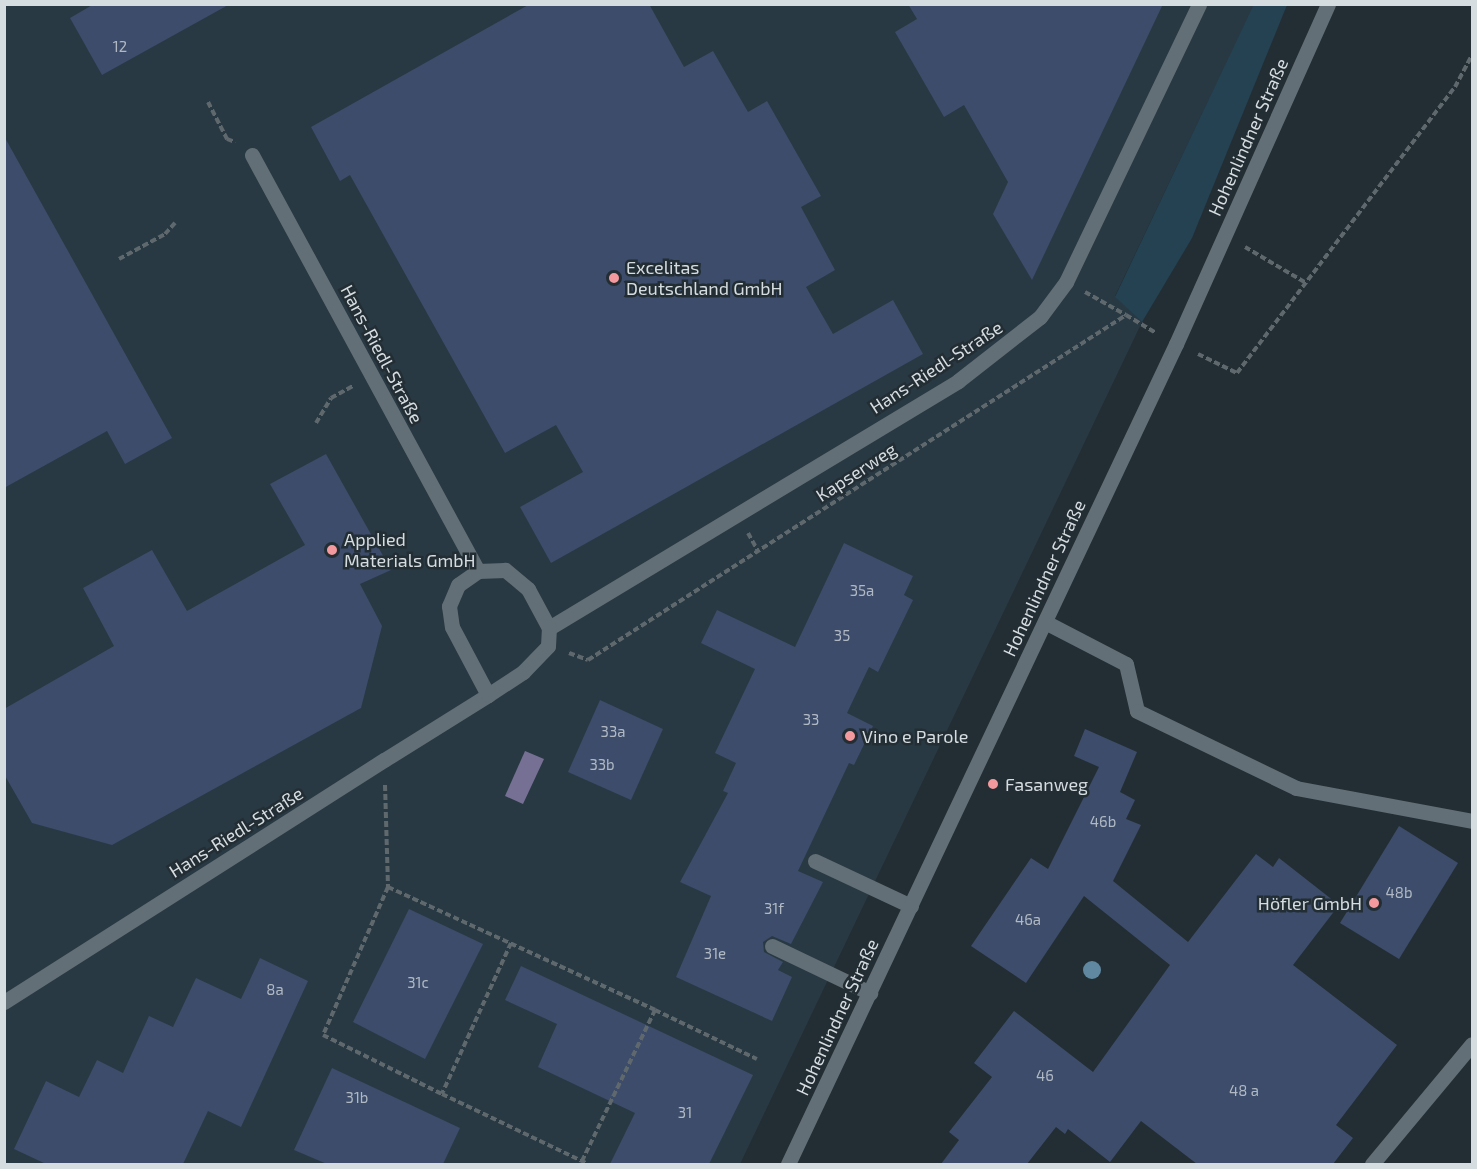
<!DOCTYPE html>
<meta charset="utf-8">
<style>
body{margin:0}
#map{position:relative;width:1477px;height:1169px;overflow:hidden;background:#232e34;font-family:"Exo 2",sans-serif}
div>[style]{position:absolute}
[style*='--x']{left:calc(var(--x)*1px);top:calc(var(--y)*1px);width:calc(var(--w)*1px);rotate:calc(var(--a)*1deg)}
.built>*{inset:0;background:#293943}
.green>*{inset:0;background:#254253}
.water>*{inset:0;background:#757094}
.building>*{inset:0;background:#3c4c6a}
.path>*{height:4px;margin-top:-2px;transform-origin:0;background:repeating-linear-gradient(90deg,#5e686d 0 6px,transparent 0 9px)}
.service>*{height:15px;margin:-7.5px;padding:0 7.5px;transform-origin:7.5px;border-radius:7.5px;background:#636f76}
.minor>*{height:15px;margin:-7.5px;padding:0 7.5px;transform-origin:7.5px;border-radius:7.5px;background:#636f76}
.tertiary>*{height:15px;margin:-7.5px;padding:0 7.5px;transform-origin:7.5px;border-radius:7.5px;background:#636f76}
.trees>*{width:18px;height:18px;margin:-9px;border-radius:50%;background:#6089a1}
.dots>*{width:16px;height:16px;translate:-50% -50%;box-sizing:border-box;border:3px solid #232e34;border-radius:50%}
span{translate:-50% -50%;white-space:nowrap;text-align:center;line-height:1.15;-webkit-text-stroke:5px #232e34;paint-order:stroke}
.number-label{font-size:15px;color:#b0b9c3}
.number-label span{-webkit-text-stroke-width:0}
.street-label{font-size:18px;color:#d6dde1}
.poi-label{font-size:18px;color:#d6dde1}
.left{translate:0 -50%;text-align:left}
.right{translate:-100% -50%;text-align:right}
.frame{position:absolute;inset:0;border:6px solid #d6dde1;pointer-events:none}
</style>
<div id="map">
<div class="built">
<div style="clip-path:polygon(5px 5px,1254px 5px,1115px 296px,1142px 322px,740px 1164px,5px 1164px)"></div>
</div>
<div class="green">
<div style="clip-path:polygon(1254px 4px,1287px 5px,1192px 238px,1142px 322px,1115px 297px)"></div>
</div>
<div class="water">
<div style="clip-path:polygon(525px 751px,544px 759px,523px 804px,505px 796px)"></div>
</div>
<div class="building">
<div style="clip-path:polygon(94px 4px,230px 4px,102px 75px,70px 18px)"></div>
<div style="clip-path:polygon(530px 4px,649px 4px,684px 67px,713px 51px,748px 112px,767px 101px,821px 196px,801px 207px,835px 270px,806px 287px,833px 334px,893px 300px,923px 354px,551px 563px,520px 507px,583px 472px,556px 425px,505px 453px,350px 175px,340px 181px,311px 127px)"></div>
<div style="clip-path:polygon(908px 4px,1163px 4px,1032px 280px,993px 214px,1008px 182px,964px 105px,944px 117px,895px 32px,917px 19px)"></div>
<div style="clip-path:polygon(4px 136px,172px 438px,125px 464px,107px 431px,4px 488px)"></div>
<div style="clip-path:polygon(326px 454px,391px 570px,360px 584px,382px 626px,361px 708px,112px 845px,32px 823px,4px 774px,4px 709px,114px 646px,83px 588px,152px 550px,187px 611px,305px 545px,270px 484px)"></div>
<div style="clip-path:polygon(844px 543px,913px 576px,904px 595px,913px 600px,878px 672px,869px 667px,847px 713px,873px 726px,854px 765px,849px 763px,798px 871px,823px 882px,791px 944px,772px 936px,763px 942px,764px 952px,783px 962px,778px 970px,792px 977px,772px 1021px,676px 977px,711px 896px,680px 882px,728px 793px,723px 791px,736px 763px,715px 753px,755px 669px,701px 643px,717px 610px,795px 647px)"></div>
<div style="clip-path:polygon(600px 700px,663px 729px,631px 800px,568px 772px)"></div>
<div style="clip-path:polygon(1085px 729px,1137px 752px,1120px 792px,1135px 800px,1126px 819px,1141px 825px,1113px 881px,1188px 942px,1256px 854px,1273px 867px,1279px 858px,1339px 905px,1293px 965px,1397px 1045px,1336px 1125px,1353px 1138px,1333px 1164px,1197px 1164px,1141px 1121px,1110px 1162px,1068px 1129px,1065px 1134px,1056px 1127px,1027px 1164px,941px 1164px,959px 1140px,949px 1132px,992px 1077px,974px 1063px,1014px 1011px,1093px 1072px,1170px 965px,1084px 896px,1026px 983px,971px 946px,1031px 858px,1048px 869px,1099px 767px,1074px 756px)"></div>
<div style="clip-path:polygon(1399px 826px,1458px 863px,1399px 959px,1340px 923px)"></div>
<div style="clip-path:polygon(409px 909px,483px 944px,425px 1059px,353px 1022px)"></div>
<div style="clip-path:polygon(260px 958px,308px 981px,241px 1127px,208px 1111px,183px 1164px,46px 1164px,14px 1149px,46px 1081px,79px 1097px,97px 1060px,123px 1073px,149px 1016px,173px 1027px,196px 978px,241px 999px)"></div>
<div style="clip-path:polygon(521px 966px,753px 1075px,709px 1164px,610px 1164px,635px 1113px,538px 1067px,557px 1024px,505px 1000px)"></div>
<div style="clip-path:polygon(332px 1068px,460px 1128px,443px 1164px,327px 1164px,294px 1150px)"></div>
</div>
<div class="path">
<div style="--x:208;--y:102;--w:42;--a:62.8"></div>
<div style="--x:227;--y:139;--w:9;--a:21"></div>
<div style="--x:1245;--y:247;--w:71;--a:30.5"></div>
<div style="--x:119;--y:259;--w:52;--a:-28.5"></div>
<div style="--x:165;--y:234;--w:15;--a:-48"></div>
<div style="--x:1085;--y:292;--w:47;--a:29.3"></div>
<div style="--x:1198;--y:354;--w:43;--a:26"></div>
<div style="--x:1237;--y:373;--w:360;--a:-52.7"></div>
<div style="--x:1455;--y:87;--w:36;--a:-62"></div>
<div style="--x:316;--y:423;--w:29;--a:-59"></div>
<div style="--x:331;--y:398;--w:25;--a:-29"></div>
<div style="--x:748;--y:533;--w:21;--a:61"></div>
<div style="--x:569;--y:653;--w:20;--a:20"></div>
<div style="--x:588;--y:660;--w:639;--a:-32.67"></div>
<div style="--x:1126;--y:315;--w:35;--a:31"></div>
<div style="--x:385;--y:785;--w:102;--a:88.3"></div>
<div style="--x:388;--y:887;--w:294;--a:24.7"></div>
<div style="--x:655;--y:1010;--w:168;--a:115.8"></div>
<div style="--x:388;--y:887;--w:162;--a:113.7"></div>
<div style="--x:323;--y:1035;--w:133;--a:26.4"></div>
<div style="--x:511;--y:943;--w:166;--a:114.6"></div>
<div style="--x:442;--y:1094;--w:162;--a:25.6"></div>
<div style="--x:655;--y:1010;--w:113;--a:25.7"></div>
</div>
<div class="service">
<div style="--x:1045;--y:622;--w:91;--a:27.4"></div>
<div style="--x:1126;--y:664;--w:48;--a:76.8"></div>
<div style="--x:1137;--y:711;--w:177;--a:25.8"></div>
<div style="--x:1296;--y:788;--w:179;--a:10.6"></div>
<div style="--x:815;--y:861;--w:106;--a:25.1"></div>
<div style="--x:772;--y:946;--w:109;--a:25.6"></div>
<div style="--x:1372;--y:1164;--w:156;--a:-50.2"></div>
</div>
<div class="minor">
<div style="--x:252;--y:155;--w:473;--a:61.5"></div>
<div style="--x:549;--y:628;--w:478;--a:-31.1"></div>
<div style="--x:958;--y:381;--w:104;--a:-38"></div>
<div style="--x:1040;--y:317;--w:44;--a:-53.4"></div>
<div style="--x:1066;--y:282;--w:308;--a:-64.4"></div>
<div style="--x:4;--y:1002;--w:451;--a:-32.5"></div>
<div style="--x:384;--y:760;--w:123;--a:-32"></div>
<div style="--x:488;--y:695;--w:42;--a:-33.3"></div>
<div style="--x:523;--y:672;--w:36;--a:-46"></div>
<div style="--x:548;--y:646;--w:18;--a:-87"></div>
<div style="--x:549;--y:628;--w:44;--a:-118.3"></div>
<div style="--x:528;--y:589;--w:30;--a:-140"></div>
<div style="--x:505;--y:570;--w:27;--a:178"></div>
<div style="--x:478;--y:571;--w:24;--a:145"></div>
<div style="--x:458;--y:585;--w:23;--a:113"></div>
<div style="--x:449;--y:606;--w:21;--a:82"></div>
<div style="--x:452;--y:627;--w:77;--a:62.1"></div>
</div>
<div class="tertiary">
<div style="--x:788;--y:1164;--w:907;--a:-64.68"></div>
<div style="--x:1176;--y:344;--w:372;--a:-65.9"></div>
</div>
<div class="trees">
<div style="left:1092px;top:970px"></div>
</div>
<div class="dots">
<div style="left:614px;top:278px;background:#f49a9f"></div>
<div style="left:332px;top:550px;background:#f49a9f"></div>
<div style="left:850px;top:736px;background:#f49a9f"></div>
<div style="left:993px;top:784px;background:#f49a9f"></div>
<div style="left:1374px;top:903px;background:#f49a9f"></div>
</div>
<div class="number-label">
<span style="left:120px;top:47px">12</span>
<span style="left:862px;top:591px">35a</span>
<span style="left:842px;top:636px">35</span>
<span style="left:811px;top:720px">33</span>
<span style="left:613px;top:732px">33a</span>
<span style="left:602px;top:765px">33b</span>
<span style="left:1103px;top:822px">46b</span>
<span style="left:1399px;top:893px">48b</span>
<span style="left:774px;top:909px">31f</span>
<span style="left:1028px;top:920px">46a</span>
<span style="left:715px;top:954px">31e</span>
<span style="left:418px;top:983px">31c</span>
<span style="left:275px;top:990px">8a</span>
<span style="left:1045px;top:1076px">46</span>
<span style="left:1244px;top:1091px">48 a</span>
<span style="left:357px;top:1098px">31b</span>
<span style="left:685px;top:1113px">31</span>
</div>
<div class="street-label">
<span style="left:1248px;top:137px;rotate:-66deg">Hohenlindner Straße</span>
<span style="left:382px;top:354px;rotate:62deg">Hans-Riedl-Straße</span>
<span style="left:936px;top:367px;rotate:-33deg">Hans-Riedl-Straße</span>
<span style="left:856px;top:472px;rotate:-33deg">Kapserweg</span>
<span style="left:1044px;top:578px;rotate:-65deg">Hohenlindner Straße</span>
<span style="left:236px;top:832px;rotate:-32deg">Hans-Riedl-Straße</span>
<span style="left:837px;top:1017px;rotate:-65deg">Hohenlindner Straße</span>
</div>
<div class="poi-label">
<span class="left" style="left:626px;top:278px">Excelitas<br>Deutschland GmbH</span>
<span class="left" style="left:344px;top:550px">Applied<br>Materials GmbH</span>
<span class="left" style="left:862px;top:736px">Vino e Parole</span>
<span class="left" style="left:1005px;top:784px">Fasanweg</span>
<span class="right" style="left:1362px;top:903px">Höfler GmbH</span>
</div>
<div class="frame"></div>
</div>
